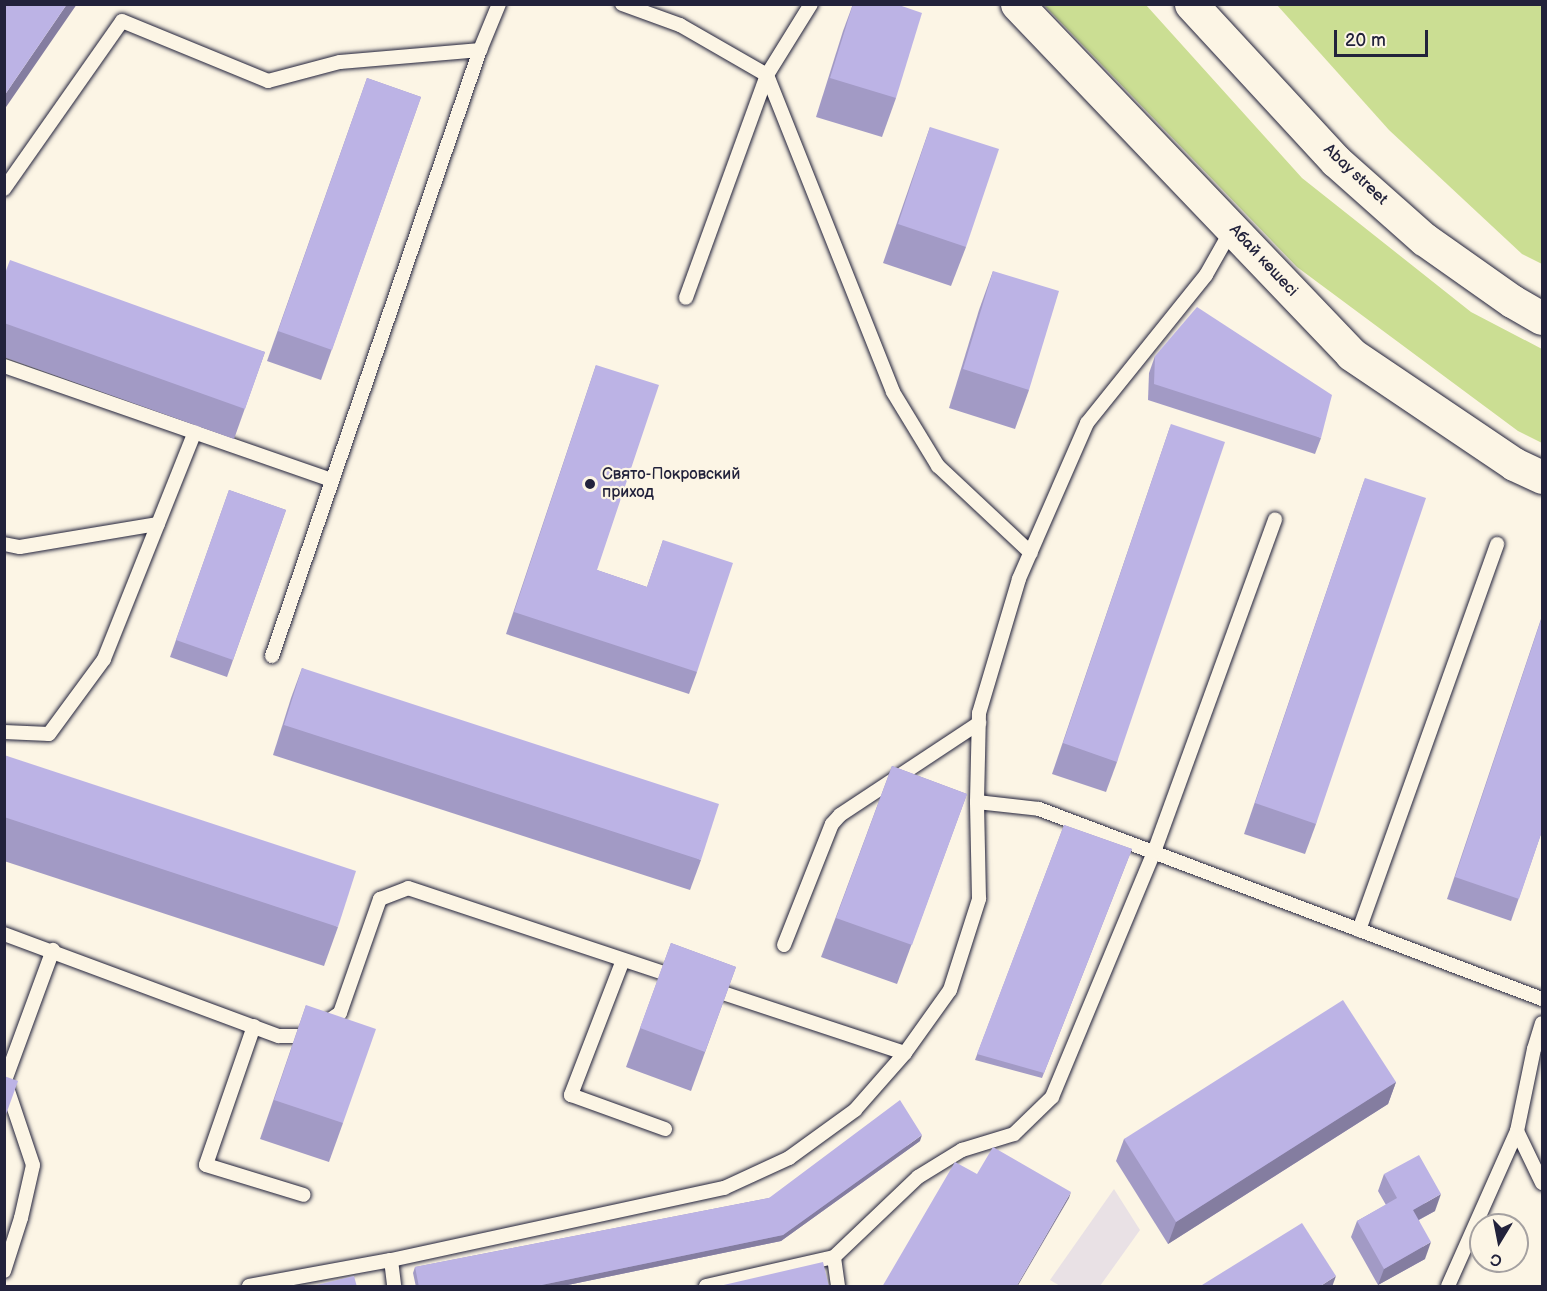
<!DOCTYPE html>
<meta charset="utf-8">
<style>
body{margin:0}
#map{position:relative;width:1547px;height:1291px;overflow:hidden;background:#fcf5e5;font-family:"Balsamiq Sans",sans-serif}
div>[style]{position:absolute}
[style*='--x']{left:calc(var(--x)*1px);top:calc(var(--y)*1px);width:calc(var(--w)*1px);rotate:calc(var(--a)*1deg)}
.built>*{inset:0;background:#e9e1e5}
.green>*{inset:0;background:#cbde93}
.roads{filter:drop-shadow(0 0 2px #22223b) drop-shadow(0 0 2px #22223b)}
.lane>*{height:14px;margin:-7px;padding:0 7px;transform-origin:7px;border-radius:7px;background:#fcf5e5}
.secondary>*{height:33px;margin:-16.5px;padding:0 16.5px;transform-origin:16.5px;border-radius:16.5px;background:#fcf5e5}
.wall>*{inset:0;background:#a29ac5}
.shaded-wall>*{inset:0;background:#847da0}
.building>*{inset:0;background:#bcb3e5}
.dots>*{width:16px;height:16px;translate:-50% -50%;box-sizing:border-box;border:3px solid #fcf5e5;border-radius:50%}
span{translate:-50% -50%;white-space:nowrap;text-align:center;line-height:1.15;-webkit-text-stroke:4.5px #fcf5e5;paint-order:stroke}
.street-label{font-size:16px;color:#22223b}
.poi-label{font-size:16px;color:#22223b}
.left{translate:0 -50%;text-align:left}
.frame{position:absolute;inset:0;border:6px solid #22223b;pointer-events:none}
.north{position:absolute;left:1469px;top:1213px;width:60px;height:60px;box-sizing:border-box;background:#fcf5e5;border:2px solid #a5a1a1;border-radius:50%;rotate:190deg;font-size:16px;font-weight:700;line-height:24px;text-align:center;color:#22223b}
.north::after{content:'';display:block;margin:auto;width:21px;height:27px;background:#22223b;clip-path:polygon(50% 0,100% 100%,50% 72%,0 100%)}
.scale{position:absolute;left:1334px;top:30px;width:94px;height:27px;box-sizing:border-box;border:3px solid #22223b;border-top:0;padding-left:8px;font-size:18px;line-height:21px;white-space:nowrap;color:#22223b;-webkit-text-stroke:4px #fcf5e5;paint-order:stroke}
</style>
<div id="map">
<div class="built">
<div style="clip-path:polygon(1114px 1189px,1140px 1230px,1100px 1286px,1060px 1286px,1050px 1280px)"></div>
</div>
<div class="green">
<div style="clip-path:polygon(1044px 5px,1146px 5px,1302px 178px,1471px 312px,1542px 349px,1542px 443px,1518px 431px,1297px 267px)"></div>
<div style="clip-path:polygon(1277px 5px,1542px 5px,1542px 264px,1522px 254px,1389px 130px)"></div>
</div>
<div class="roads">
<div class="lane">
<div style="--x:622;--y:4;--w:62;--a:19.9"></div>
<div style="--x:680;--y:25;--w:100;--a:29.9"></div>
<div style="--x:767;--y:75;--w:237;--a:110"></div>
<div style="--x:811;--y:4;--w:84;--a:121.8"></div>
<div style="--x:767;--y:75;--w:341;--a:68.3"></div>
<div style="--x:893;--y:392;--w:87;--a:58.7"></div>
<div style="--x:938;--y:466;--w:127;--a:43.1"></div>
<div style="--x:4;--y:189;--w:205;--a:-54.9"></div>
<div style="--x:122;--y:21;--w:158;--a:22.3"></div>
<div style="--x:268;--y:81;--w:74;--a:-14.8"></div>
<div style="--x:340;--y:62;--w:141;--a:-4.9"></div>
<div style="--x:480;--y:50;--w:50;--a:-67.6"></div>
<div style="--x:1232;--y:229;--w:53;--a:119.5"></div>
<div style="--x:1206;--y:275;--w:190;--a:128.8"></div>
<div style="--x:1087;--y:423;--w:170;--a:113.6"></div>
<div style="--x:1019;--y:579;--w:140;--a:106.6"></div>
<div style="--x:979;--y:713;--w:89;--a:91.3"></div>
<div style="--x:977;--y:802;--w:62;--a:6.4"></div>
<div style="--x:1039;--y:809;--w:538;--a:20.69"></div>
<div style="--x:4;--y:366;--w:347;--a:19.2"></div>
<div style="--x:4;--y:544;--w:16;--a:11"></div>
<div style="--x:20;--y:547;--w:140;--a:-9.5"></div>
<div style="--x:272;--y:656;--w:641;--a:-71.06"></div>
<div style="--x:4;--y:732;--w:45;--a:2.5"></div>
<div style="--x:49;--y:734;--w:93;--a:-53.7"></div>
<div style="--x:104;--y:659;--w:245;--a:-68.2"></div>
<div style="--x:1359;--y:930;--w:410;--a:-70.3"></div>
<div style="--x:4;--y:934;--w:293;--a:20.4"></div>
<div style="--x:279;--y:1036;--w:27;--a:0"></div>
<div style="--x:306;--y:1036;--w:41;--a:-34.1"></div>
<div style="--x:340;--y:1013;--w:121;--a:-70.7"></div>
<div style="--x:380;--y:899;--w:30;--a:-21"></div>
<div style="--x:408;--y:888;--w:281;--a:18.4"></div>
<div style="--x:784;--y:945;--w:130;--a:-68.4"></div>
<div style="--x:832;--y:824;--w:12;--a:-48"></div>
<div style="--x:840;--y:815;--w:167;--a:-33.5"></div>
<div style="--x:623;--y:960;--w:145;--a:111.1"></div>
<div style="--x:571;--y:1095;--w:100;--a:19.9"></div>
<div style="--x:711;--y:989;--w:204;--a:18.3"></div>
<div style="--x:254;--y:1026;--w:147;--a:109.1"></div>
<div style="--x:206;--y:1165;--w:102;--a:17"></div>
<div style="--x:4;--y:1083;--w:142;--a:-69.8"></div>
<div style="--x:1517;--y:1131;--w:58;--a:64.3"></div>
<div style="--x:391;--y:1260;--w:26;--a:83"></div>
<div style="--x:4;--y:1271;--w:56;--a:-72.2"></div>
<div style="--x:21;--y:1218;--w:54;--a:-77.2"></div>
<div style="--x:33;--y:1165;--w:84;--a:-108.6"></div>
<div style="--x:249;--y:1286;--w:144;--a:-10.4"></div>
<div style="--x:391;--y:1260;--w:341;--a:-12.2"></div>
<div style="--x:724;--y:1188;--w:72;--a:-24.8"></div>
<div style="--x:789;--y:1158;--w:82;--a:-36"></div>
<div style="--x:855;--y:1110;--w:76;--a:-48.7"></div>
<div style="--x:905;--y:1053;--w:77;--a:-54.5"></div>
<div style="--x:950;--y:990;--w:96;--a:-72.3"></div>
<div style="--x:979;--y:899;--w:97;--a:-91.2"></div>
<div style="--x:706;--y:1286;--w:131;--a:-12.8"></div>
<div style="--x:838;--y:1286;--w:29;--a:-98"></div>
<div style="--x:834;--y:1257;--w:116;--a:-43.6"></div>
<div style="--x:918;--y:1177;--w:52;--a:-31.5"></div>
<div style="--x:962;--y:1150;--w:54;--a:-17.1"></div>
<div style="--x:1014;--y:1134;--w:53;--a:-44.2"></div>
<div style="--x:1052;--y:1097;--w:265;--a:-67.4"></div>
<div style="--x:1154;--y:852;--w:354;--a:-70"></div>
<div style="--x:1448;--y:1286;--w:170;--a:-66"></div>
<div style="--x:1517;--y:1131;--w:84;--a:-78.3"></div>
<div style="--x:1534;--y:1049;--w:27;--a:-73"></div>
</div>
<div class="secondary">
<div style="--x:1017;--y:4;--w:484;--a:46.3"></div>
<div style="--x:1351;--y:354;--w:197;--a:34"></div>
<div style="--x:1514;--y:464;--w:31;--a:25"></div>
<div style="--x:1191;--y:4;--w:214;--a:47.3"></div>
<div style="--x:1336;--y:161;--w:118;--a:41.6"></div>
<div style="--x:1424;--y:239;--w:108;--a:35.2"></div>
<div style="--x:1512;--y:301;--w:34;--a:30"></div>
</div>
</div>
<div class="wall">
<div style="clip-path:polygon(853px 4px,896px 4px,896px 98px,882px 137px,816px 117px,843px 31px)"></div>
<div style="clip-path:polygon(367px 78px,421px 97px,321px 380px,267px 361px)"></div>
<div style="clip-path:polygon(930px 127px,966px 247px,951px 286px,883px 263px)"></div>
<div style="clip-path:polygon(993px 271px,1029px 390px,1015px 429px,949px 408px,979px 310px)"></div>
<div style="clip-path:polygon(4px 275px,265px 352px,234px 439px,4px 357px)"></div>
<div style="clip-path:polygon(1155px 356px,1321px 438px,1315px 454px,1148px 400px,1149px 373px)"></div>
<div style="clip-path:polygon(596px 365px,597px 570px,647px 587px,663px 540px,697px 672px,689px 694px,506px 634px)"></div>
<div style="clip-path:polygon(1171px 424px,1117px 762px,1106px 792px,1052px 774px)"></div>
<div style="clip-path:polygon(1365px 478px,1316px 824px,1305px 854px,1244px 834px)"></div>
<div style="clip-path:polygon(229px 490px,286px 510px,227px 677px,170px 657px)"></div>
<div style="clip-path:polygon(1542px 616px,1542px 831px,1511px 921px,1447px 899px)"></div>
<div style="clip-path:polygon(302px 668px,701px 860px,690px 890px,273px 755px,291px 698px)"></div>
<div style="clip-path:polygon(4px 755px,338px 927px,324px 966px,4px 861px)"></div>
<div style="clip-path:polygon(892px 766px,967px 794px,897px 984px,821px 957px)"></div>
<div style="clip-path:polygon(1064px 825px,1132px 849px,1042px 1078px,975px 1060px)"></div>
<div style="clip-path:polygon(671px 943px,736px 967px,691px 1091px,626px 1067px)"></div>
<div style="clip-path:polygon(306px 1005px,343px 1123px,329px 1162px,260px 1139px)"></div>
<div style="clip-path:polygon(1396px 1082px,1388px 1104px,1168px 1244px,1116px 1161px,1124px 1139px)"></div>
<div style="clip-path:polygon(920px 1141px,781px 1241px,558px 1287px,416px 1287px,413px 1273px,415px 1267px,769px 1198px)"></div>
<div style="clip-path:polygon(1384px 1174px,1435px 1211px,1419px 1220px,1425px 1259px,1378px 1285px,1351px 1237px,1357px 1221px,1386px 1205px,1378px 1191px)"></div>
</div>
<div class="shaded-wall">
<div style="clip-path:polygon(67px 4px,77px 4px,4px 110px,4px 96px)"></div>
<div style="clip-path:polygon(1396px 1082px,1388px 1104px,1168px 1244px,1176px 1222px)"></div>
<div style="clip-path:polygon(922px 1135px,920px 1141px,781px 1241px,558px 1287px,532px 1287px,783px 1235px)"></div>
<div style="clip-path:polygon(1071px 1192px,1069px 1198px,1017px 1287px,1016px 1287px)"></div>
<div style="clip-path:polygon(1441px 1194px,1435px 1211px,1407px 1226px,1413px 1210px)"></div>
<div style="clip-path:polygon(1431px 1242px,1425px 1259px,1378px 1285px,1384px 1269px)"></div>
<div style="clip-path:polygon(1336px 1276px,1332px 1287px,1319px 1287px)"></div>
</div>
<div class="building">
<div style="clip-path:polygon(4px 4px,67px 4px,4px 96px)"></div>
<div style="clip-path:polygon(853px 4px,896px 4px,922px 13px,896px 98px,830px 78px)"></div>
<div style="clip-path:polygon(367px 78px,421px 97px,332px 350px,278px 331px)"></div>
<div style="clip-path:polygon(930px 127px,999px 149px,966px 247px,898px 224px)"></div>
<div style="clip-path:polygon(10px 260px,265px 352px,245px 409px,4px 323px,4px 276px)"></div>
<div style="clip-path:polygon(993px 271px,1059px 291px,1029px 390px,963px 369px)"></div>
<div style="clip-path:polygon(1197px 307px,1332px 395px,1321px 438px,1154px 384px,1155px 356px)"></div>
<div style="clip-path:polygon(596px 365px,659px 385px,597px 570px,647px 587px,663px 540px,733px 563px,697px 672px,514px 612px)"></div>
<div style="clip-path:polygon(1171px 424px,1225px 442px,1117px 762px,1063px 743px)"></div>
<div style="clip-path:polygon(1365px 478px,1426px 498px,1316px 824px,1255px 803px)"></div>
<div style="clip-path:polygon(229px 490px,286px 510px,233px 660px,176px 640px)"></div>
<div style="clip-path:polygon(1542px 617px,1542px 831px,1519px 899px,1455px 877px)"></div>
<div style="clip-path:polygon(302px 668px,719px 804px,701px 860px,284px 725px)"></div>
<div style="clip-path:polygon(4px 755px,356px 871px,338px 927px,4px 817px)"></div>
<div style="clip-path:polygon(892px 766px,967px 794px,912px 945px,836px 918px)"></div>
<div style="clip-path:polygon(1064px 825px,1132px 849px,1044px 1073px,977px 1054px)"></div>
<div style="clip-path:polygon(671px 943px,736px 967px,705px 1052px,640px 1028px)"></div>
<div style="clip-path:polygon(1343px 1000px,1396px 1082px,1176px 1222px,1124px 1139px)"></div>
<div style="clip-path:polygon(306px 1005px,376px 1029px,343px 1123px,274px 1100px)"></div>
<div style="clip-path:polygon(4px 1076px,18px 1081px,4px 1120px)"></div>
<div style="clip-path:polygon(900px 1100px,922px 1135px,783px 1235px,532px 1287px,419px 1287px,415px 1267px,769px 1198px)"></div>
<div style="clip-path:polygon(993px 1147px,1071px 1192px,1016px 1287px,882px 1287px,955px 1162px,977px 1174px)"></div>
<div style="clip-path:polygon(1419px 1155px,1441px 1194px,1413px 1210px,1431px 1242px,1384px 1269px,1357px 1221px,1397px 1198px,1384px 1174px)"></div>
<div style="clip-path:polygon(1302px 1223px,1336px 1276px,1319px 1287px,1203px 1287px,1202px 1285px)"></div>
<div style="clip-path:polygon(823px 1262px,829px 1287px,715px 1287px)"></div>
<div style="clip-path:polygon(354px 1276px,357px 1287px,308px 1287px)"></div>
</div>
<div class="dots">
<div style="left:590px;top:484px;background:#22223b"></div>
</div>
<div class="street-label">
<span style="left:1355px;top:175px;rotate:43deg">Abay street</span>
<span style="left:1263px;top:261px;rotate:47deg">Абай көшесі</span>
</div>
<div class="poi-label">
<span class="left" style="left:602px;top:484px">Свято-Покровский<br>приход</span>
</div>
<div class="frame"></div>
<div class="north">С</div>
<div class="scale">20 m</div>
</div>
